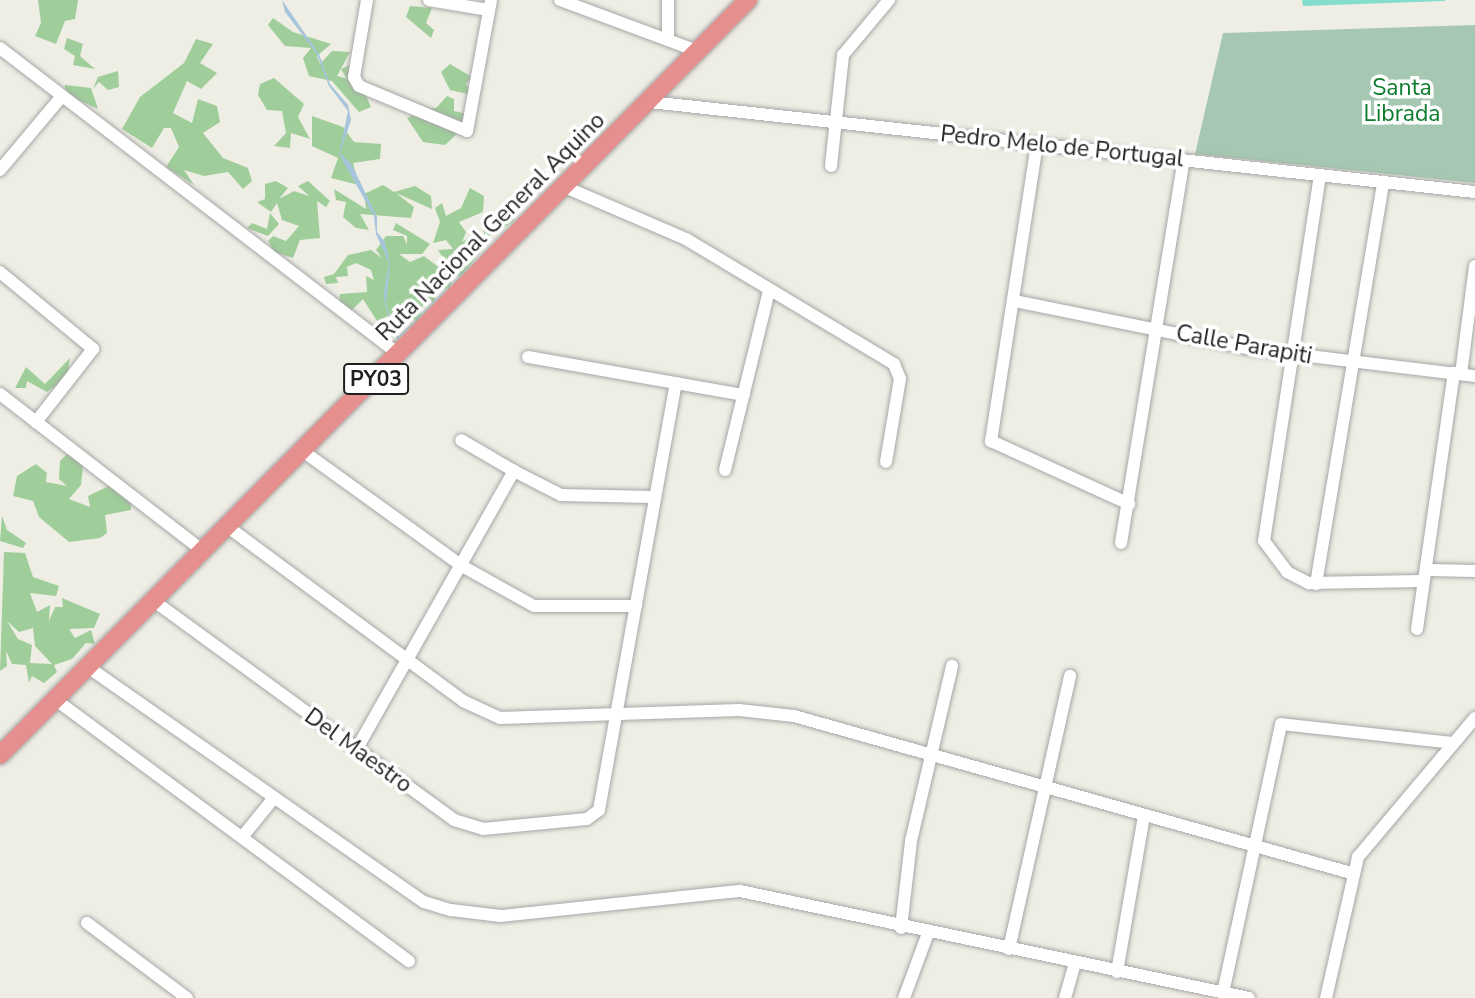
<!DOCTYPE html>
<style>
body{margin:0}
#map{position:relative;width:1475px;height:998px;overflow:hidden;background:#efeee5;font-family:"Nunito Sans",sans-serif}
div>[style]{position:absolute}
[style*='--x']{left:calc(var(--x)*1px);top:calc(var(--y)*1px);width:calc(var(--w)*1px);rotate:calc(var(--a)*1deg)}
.forest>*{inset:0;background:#9fce9a}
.cemetery>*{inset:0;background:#a6c8b2}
.pitch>*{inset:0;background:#84ddcd}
.water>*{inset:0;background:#a6c5dc}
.roads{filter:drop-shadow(0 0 2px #a6a6a6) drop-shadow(0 0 2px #a6a6a6)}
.minor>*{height:12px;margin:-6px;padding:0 6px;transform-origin:6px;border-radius:6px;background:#fff}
.highway>*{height:18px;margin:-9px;padding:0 9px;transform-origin:9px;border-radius:9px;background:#e58f8e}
span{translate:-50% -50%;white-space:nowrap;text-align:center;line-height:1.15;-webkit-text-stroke:7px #fff;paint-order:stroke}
.shield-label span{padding:2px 5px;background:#fff;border:2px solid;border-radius:5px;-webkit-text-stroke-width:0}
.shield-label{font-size:21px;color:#1f1f1f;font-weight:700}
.park-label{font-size:23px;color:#0d7c2d}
.street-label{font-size:23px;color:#1f1f1f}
</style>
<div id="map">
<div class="forest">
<div style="clip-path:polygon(38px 0,78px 0,75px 19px,65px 21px,56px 44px,35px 36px,41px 23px)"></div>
<div style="clip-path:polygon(410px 6px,432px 8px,426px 23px,434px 30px,431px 38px,406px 17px)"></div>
<div style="clip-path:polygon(273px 18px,293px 32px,331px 44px,317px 56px,320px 64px,332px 51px,350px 52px,337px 76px,347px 79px,341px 69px,352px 64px,371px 107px,359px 112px,332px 81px,309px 76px,303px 58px,311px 48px,285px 46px,268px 25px)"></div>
<div style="clip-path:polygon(67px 38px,83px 44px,80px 56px,95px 69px,73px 65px,75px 56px,64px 49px)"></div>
<div style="clip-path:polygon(196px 39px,213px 44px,200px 63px,217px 73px,201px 89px,187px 81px,173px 113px,192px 123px,198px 99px,217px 106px,220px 122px,203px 133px,223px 158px,248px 168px,252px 181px,243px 189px,228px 172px,204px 176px,184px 170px,194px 185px,166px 167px,179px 147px,171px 128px,164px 128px,152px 148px,122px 129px,140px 97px,184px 63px)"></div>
<div style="clip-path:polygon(450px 64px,472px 77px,466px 84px,472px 95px,450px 90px,441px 72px)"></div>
<div style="clip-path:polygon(118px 71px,119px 87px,108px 90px,99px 82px,93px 89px,98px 77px)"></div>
<div style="clip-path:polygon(274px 78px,304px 104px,298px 117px,310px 139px,291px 133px,290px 148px,274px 146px,286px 133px,282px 111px,267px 110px,258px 95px,260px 84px)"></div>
<div style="clip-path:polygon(65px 85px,91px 88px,98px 109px,65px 94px)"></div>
<div style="clip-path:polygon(447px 96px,454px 99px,454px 111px,468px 114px,458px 133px,445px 145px,423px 142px,407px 118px,414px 115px,446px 128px,420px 109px,436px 108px)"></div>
<div style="clip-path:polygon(312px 116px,343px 127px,354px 142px,381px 144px,380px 159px,353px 163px,359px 185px,331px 178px,338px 158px,312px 146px)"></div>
<div style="clip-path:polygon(276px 181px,288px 188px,279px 199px,294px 191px,309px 196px,298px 186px,308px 181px,330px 201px,326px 207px,317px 201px,320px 238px,300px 240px,293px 258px,274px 252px,268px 241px,273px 236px,286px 241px,299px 226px,282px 220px,277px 203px,271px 212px,257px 202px,265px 199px,265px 184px)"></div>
<div style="clip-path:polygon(383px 185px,394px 192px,415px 186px,431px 196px,432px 209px,396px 193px,414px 207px,411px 218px,360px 214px,369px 230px,356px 228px,343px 217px,346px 202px,336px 200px,334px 189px,366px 209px,364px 194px)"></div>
<div style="clip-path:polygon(470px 188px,484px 196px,483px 212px,459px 222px,466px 232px,462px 242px,471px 236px,485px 247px,461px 276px,452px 277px,450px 288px,438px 289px,434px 303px,425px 298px,418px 322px,399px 310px,395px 323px,388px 316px,377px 321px,363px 299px,351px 311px,339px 305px,340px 294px,367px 292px,366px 276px,374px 280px,371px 270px,356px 263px,347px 267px,348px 276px,336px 277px,338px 283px,326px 284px,324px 277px,334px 274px,348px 255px,371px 250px,382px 258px,376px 250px,386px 236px,403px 236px,407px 244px,407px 236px,393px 230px,396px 223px,430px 244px,422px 254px,399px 254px,410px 262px,424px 256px,441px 269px,445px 261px,438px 250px,453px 249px,446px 240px,433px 243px,440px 222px,435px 208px,442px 203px,446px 216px,461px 208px)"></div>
<div style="clip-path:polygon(504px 204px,516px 211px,513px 222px,485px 238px,481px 219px,503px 212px)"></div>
<div style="clip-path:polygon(270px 213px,279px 224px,268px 236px,247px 228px,252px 223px,267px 229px)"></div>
<div style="clip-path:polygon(70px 358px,67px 378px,47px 392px,27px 381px,26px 388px,15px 388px,26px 367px,45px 384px)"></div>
<div style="clip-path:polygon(69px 452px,83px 465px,81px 485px,69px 499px,90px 507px,88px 496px,109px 486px,131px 501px,131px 510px,105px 515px,107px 533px,100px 538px,69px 542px,39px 517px,33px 501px,13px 496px,17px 476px,36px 464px,47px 473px,46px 482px,67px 486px,59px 479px,60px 461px)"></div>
<div style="clip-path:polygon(2px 516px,7px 530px,26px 543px,23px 548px,0 541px)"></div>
<div style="clip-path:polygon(evenodd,4px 552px,25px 553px,33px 577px,59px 586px,56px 596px,30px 593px,37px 612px,50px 605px,49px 621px,55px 607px,63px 607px,62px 598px,100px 614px,94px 628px,69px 629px,75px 638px,91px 630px,95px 644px,86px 643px,72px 659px,54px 665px,57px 672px,44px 683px,32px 676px,29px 683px,26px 665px,12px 664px,6px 651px,7px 666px,0 671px,4px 552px,7px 621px,19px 632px,33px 628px,35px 646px,52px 664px,30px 663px,32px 645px,18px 639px,7px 621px)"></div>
</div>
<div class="cemetery">
<div style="clip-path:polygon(1475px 25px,1475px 183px,1195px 154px,1223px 33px)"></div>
</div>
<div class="pitch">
<div style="clip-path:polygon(1302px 0,1445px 0,1445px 1px,1303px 6px)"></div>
</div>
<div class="water">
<div style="clip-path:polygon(282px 0,319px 54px,330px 84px,348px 105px,351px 120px,340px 153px,352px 165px,377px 217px,377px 232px,385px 242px,390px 263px,386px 304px,398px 337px,479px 256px,397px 340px,385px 304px,384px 292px,389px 263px,376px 234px,374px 216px,339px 154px,348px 111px,329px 86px,317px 54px,285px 12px)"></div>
</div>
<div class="roads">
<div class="minor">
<div style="--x:367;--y:0;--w:78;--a:99.6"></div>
<div style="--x:354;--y:77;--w:10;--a:61"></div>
<div style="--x:359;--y:86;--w:117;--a:22.6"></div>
<div style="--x:467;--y:131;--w:133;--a:-79.6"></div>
<div style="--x:429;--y:0;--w:60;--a:9.6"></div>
<div style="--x:560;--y:0;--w:146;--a:20.4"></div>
<div style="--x:668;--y:0;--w:40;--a:90"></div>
<div style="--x:0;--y:48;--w:504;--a:37.51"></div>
<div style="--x:650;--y:102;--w:830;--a:6.23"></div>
<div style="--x:1037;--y:144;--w:301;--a:98.8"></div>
<div style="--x:991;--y:441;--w:152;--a:24.5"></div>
<div style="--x:831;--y:166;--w:112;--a:-83.8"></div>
<div style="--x:843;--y:55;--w:72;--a:-50.1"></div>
<div style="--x:0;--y:170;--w:97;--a:-50"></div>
<div style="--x:1320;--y:175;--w:370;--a:98.7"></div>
<div style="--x:1264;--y:541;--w:39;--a:53"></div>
<div style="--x:1287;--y:572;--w:25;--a:27"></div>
<div style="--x:1309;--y:583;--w:113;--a:-1"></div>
<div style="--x:565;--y:187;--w:132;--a:23.3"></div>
<div style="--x:686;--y:239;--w:243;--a:31"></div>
<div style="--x:894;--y:364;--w:16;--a:68"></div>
<div style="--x:900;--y:379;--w:84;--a:99.6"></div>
<div style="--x:0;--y:272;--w:121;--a:39.6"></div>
<div style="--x:93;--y:349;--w:93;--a:128"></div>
<div style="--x:1015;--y:301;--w:241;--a:11.5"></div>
<div style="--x:1251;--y:349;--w:226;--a:6.9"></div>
<div style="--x:528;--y:357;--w:219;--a:10"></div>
<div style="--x:1461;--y:374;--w:109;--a:-82.6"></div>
<div style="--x:0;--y:394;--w:257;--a:37.7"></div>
<div style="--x:304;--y:452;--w:195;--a:35.8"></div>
<div style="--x:462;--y:566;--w:82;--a:29.1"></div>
<div style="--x:534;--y:606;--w:102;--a:0"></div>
<div style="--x:725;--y:470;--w:184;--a:-76.2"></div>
<div style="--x:514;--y:471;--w:53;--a:27.1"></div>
<div style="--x:561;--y:495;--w:92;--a:1.2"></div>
<div style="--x:228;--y:527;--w:292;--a:36.5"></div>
<div style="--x:463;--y:701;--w:41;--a:24.7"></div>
<div style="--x:500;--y:718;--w:239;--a:-1.9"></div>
<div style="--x:739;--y:710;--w:55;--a:6.2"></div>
<div style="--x:794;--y:716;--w:579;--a:15.74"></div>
<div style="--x:1121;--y:543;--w:388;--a:-80.7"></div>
<div style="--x:1429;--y:570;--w:46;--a:1.2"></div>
<div style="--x:1316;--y:584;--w:408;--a:-80.5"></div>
<div style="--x:154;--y:601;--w:371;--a:36.1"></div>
<div style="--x:454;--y:820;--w:30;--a:17"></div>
<div style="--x:483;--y:829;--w:104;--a:-5.5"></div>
<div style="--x:587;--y:819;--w:15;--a:-37"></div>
<div style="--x:599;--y:810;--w:434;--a:-79.8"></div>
<div style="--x:1417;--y:629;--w:259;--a:-81.8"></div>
<div style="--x:88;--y:667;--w:410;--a:35"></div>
<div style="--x:424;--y:902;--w:28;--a:17"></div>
<div style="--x:451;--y:910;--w:50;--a:6.8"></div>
<div style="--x:501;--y:916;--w:240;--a:-6"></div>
<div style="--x:740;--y:891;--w:520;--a:11.87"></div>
<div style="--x:56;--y:700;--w:439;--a:36.5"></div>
<div style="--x:356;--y:750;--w:321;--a:-60.5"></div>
<div style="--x:514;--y:471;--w:61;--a:-149.7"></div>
<div style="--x:243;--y:836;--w:48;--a:-51"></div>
<div style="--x:87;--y:923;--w:125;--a:36.9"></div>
<div style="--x:901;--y:928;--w:88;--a:-83.4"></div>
<div style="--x:911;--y:841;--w:180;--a:-76.8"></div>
<div style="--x:1009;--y:949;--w:280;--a:-77.4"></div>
<div style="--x:1117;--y:972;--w:159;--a:-80.2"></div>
<div style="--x:1223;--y:993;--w:275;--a:-77.8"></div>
<div style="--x:1281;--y:724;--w:173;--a:6.3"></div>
<div style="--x:904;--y:998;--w:69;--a:-69.7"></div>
<div style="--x:1065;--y:998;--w:36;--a:-74"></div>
<div style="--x:1326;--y:998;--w:145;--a:-77.2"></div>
<div style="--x:1358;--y:857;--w:182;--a:-49.9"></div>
</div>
<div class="highway">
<div style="--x:0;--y:755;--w:1063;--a:-45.27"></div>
</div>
</div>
<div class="shield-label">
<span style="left:376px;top:379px">PY03</span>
</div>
<div class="park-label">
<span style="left:1402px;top:101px">Santa<br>Librada</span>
</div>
<div class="street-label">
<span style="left:1062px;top:147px;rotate:6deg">Pedro Melo de Portugal</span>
<span style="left:491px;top:227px;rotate:-45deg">Ruta Nacional General Aquino</span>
<span style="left:1244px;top:345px;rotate:10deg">Calle Parapiti</span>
<span style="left:358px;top:751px;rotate:36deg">Del Maestro</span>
</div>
</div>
